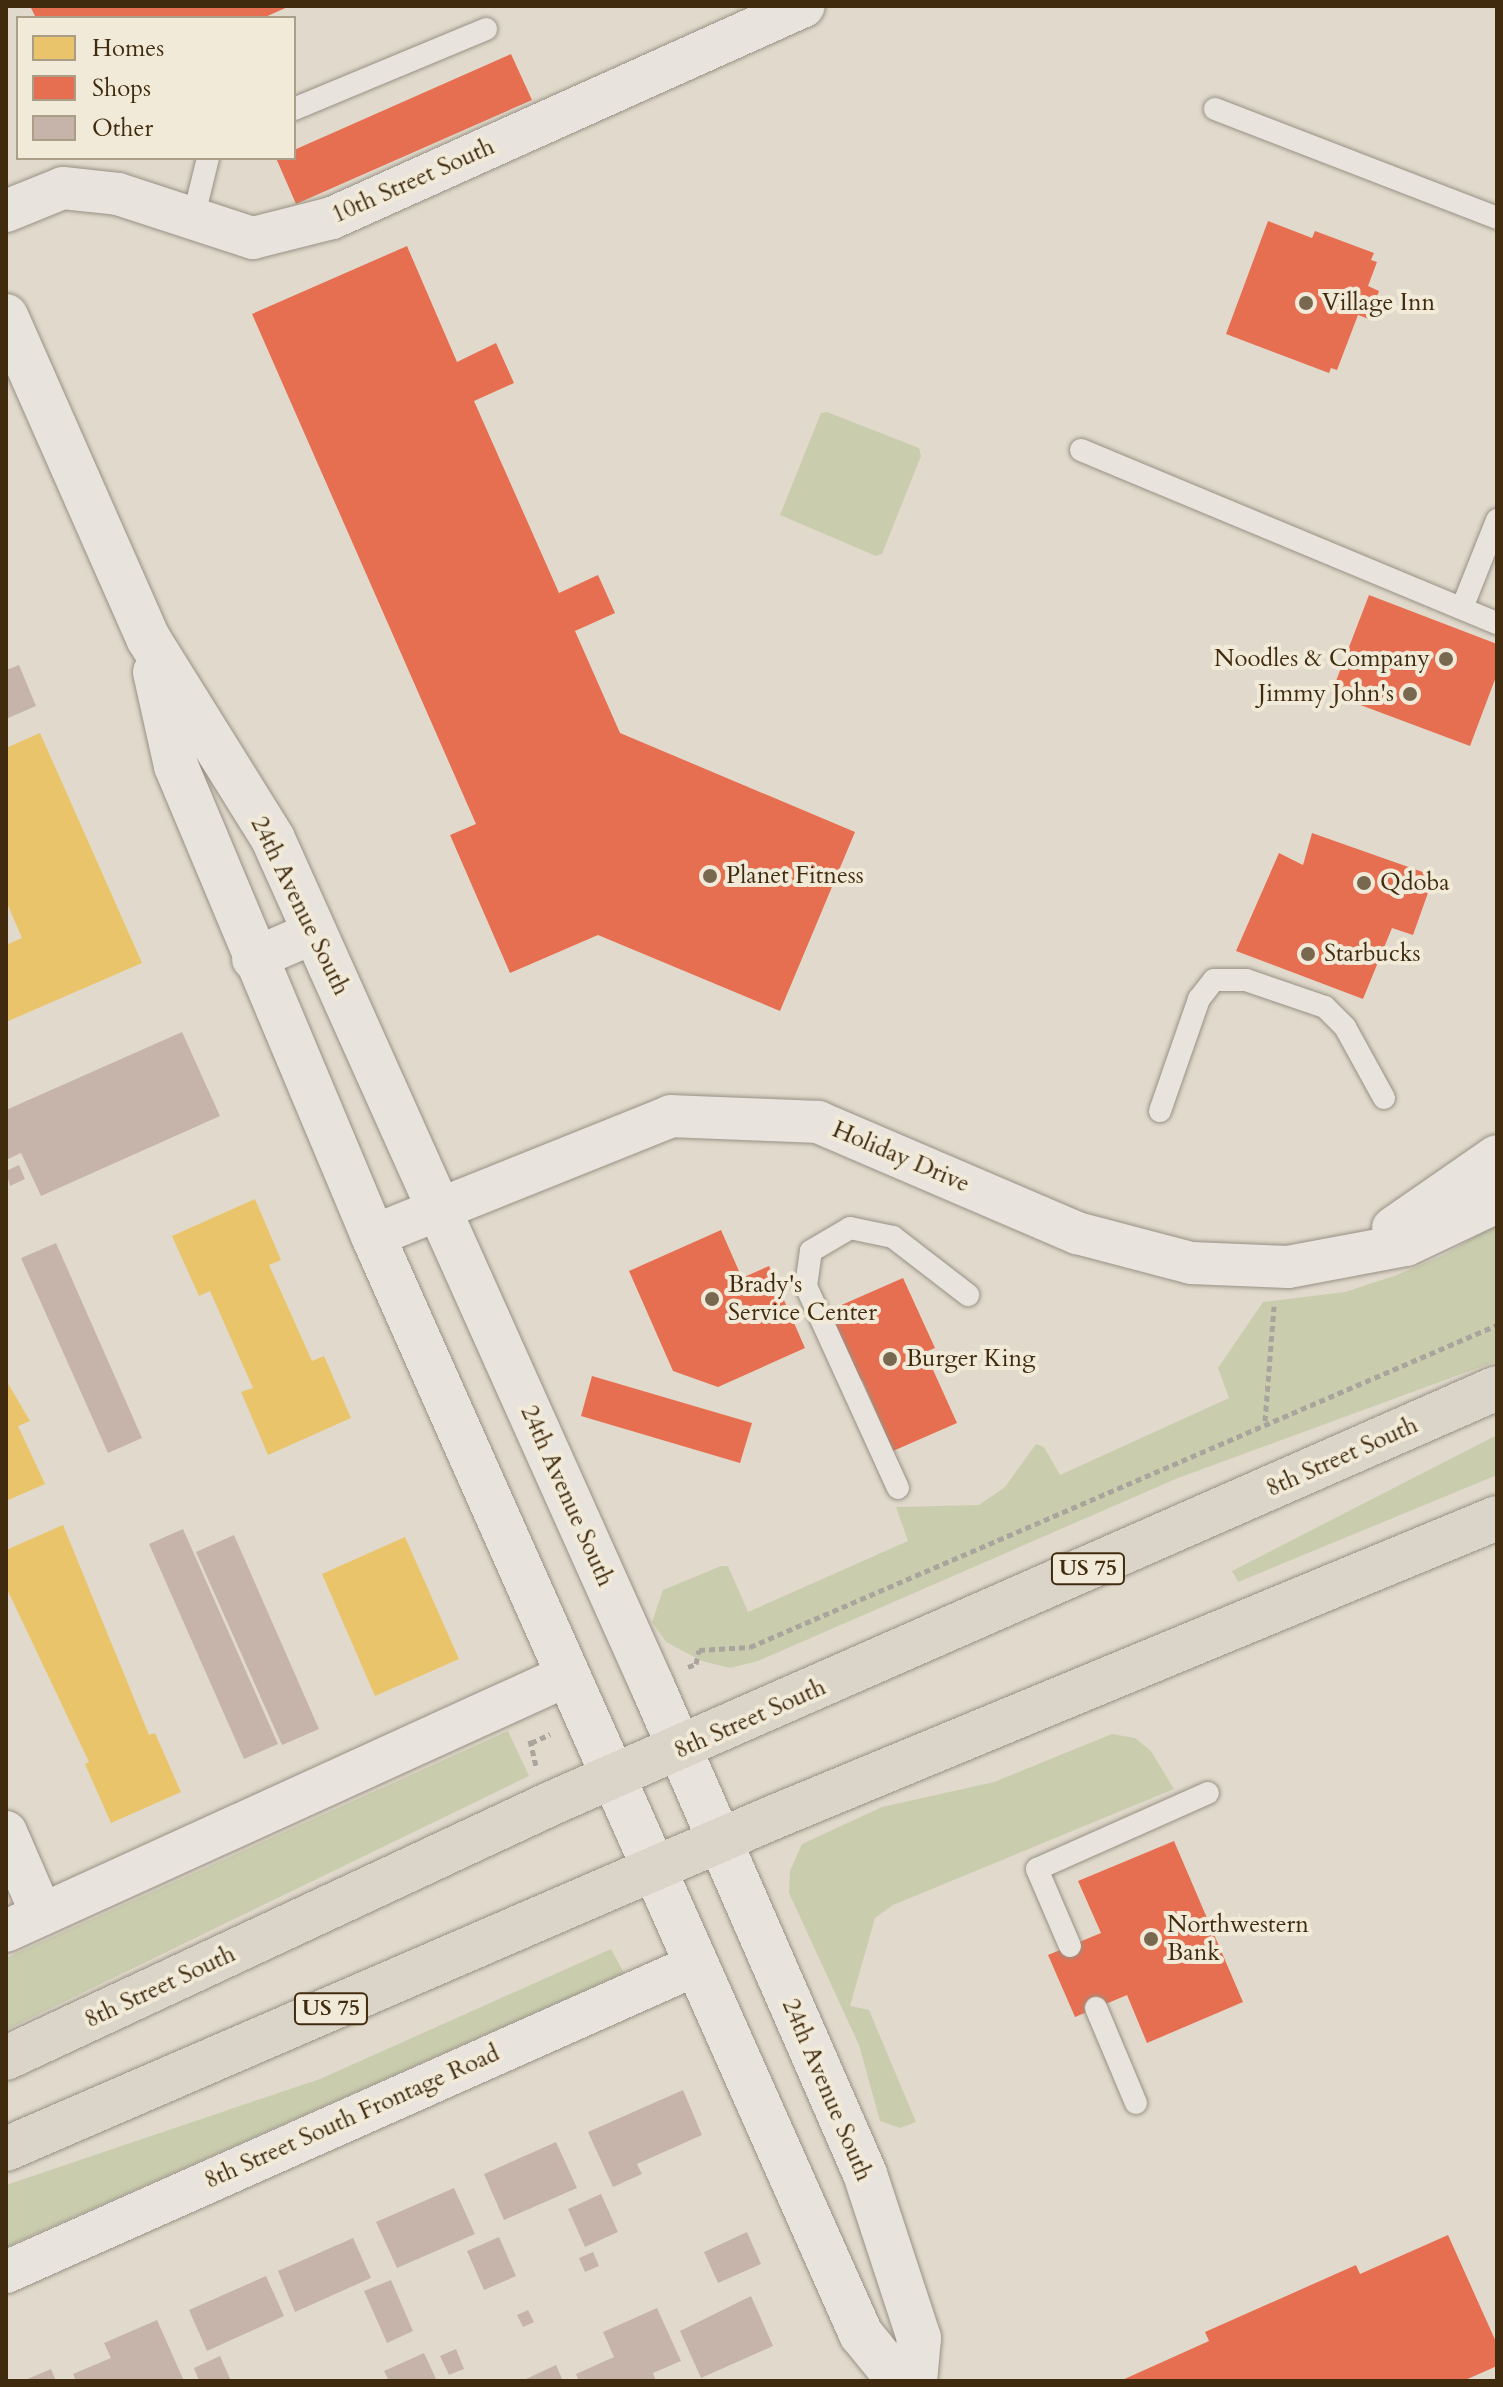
<!DOCTYPE html>
<style>
body{margin:0}
#map{position:relative;width:1503px;height:2387px;overflow:hidden;background:#e1dacc;font-family:Cardo,serif}
div>[style]{position:absolute}
[style*='--x']{left:calc(var(--x)*1px);top:calc(var(--y)*1px);width:calc(var(--w)*1px);rotate:calc(var(--a)*1deg)}
.green>*{inset:0;background:#c9ccad}
.homes>*{inset:0;background:#e9c46a}
.shops>*{inset:0;background:#e76f51}
.building>*{inset:0;background:#c6b4ab}
.path>*{height:5px;margin-top:-2.5px;transform-origin:0;background:repeating-linear-gradient(90deg,#a9a49c 0 6px,transparent 0 10px)}
.roads{filter:drop-shadow(0 0 2px #979185) drop-shadow(0 0 2px #979185)}
.lane>*{height:22px;margin:-11px;padding:0 11px;transform-origin:11px;border-radius:11px;background:#e8e4dd}
.street>*{height:42px;margin:-21px;padding:0 21px;transform-origin:21px;border-radius:21px;background:#e8e4dd}
.secondary>*{height:44px;margin:-22px;padding:0 22px;transform-origin:22px;border-radius:22px;background:#e8e4dd}
.primary>*{height:44px;margin:-22px;padding:0 22px;transform-origin:22px;border-radius:22px;background:#dbd5c9}
.dots>*{width:22px;height:22px;translate:-50% -50%;box-sizing:border-box;border:4px solid #f1ead8;border-radius:50%}
span{translate:-50% -50%;white-space:nowrap;text-align:center;line-height:1.15;-webkit-text-stroke:8px #f1ead8;paint-order:stroke}
.shield-label span{padding:2px 6px;background:#f1ead8;border:2px solid;border-radius:6px;-webkit-text-stroke-width:0}
.shield-label{font-size:22px;color:#412b0e;font-weight:700}
.street-label{font-size:24px;color:#412b0e}
.poi-label{font-size:24px;color:#412b0e}
.left{translate:0 -50%;text-align:left}
.right{translate:-100% -50%;text-align:right}
.frame{position:absolute;inset:0;border:8px solid #412b0e;pointer-events:none}
.legend{position:absolute;left:16px;top:16px;width:280px;height:144px;box-sizing:border-box;background:#f1ead8;border:2px solid #ab9e87;margin:0;padding:10px 14px;list-style:none;font-size:24px;color:#412b0e}
.legend li{display:flex;align-items:center;gap:16px;height:40px}
.legend b{width:40px;border:2px solid #ab9e87}
</style>
<div id="map">
<div class="green">
<div style="clip-path:polygon(827px 412px,919px 448px,921px 456px,882px 554px,876px 556px,780px 515px,821px 413px)"></div>
<div style="clip-path:polygon(1497px 1223px,1497px 1361px,1178px 1478px,758px 1661px,730px 1668px,702px 1661px,666px 1642px,652px 1622px,663px 1590px,721px 1566px,728px 1566px,748px 1612px,908px 1541px,896px 1507px,979px 1505px,1005px 1487px,1036px 1444px,1044px 1447px,1060px 1475px,1229px 1398px,1218px 1368px,1263px 1302px,1345px 1292px,1397px 1275px,1446px 1254px)"></div>
<div style="clip-path:polygon(1497px 1435px,1497px 1475px,1238px 1582px,1232px 1571px)"></div>
<div style="clip-path:polygon(508px 1731px,529px 1776px,6px 2030px,6px 1958px)"></div>
<div style="clip-path:polygon(1112px 1734px,1135px 1738px,1151px 1751px,1174px 1789px,893px 1905px,875px 1918px,850px 2006px,869px 2010px,916px 2122px,900px 2128px,880px 2121px,859px 2045px,789px 1893px,790px 1871px,802px 1844px,882px 1807px,994px 1782px)"></div>
<div style="clip-path:polygon(611px 1949px,624px 1973px,6px 2247px,6px 2185px,320px 2079px)"></div>
</div>
<div class="homes">
<div style="clip-path:polygon(40px 733px,142px 963px,6px 1022px,6px 945px,22px 938px,6px 901px,6px 748px)"></div>
<div style="clip-path:polygon(255px 1199px,281px 1260px,269px 1265px,312px 1361px,324px 1356px,351px 1418px,268px 1455px,241px 1392px,253px 1388px,210px 1291px,199px 1296px,172px 1236px)"></div>
<div style="clip-path:polygon(6px 1380px,30px 1421px,18px 1426px,45px 1484px,6px 1501px)"></div>
<div style="clip-path:polygon(63px 1525px,149px 1735px,155px 1733px,181px 1792px,111px 1823px,85px 1764px,89px 1762px,6px 1587px,6px 1550px)"></div>
<div style="clip-path:polygon(405px 1537px,459px 1659px,375px 1696px,322px 1574px)"></div>
</div>
<div class="shops">
<div style="clip-path:polygon(30px 6px,290px 6px,263px 18px,36px 18px)"></div>
<div style="clip-path:polygon(511px 54px,532px 100px,296px 204px,276px 158px,294px 158px,294px 150px)"></div>
<div style="clip-path:polygon(1268px 221px,1312px 238px,1315px 231px,1374px 253px,1371px 260px,1377px 262px,1368px 286px,1379px 291px,1369px 319px,1358px 315px,1337px 370px,1331px 368px,1329px 373px,1226px 334px)"></div>
<div style="clip-path:polygon(407px 246px,457px 362px,496px 343px,514px 383px,474px 401px,559px 593px,598px 575px,615px 613px,575px 631px,620px 733px,855px 832px,780px 1011px,598px 935px,510px 973px,450px 835px,476px 824px,252px 314px)"></div>
<div style="clip-path:polygon(1369px 595px,1497px 644px,1497px 674px,1470px 746px,1331px 694px)"></div>
<div style="clip-path:polygon(1312px 833px,1434px 876px,1413px 935px,1392px 928px,1363px 999px,1236px 951px,1279px 853px,1303px 865px)"></div>
<div style="clip-path:polygon(721px 1230px,742px 1278px,769px 1266px,805px 1348px,718px 1387px,673px 1371px,629px 1271px)"></div>
<div style="clip-path:polygon(903px 1278px,935px 1348px,925px 1352px,957px 1423px,893px 1451px,862px 1380px,857px 1382px,830px 1310px)"></div>
<div style="clip-path:polygon(592px 1376px,752px 1423px,740px 1463px,581px 1416px)"></div>
<div style="clip-path:polygon(1174px 1841px,1243px 2002px,1147px 2043px,1127px 1995px,1075px 2017px,1048px 1955px,1101px 1933px,1078px 1881px)"></div>
<div style="clip-path:polygon(1448px 2235px,1497px 2344px,1497px 2366px,1463px 2381px,1120px 2381px,1209px 2341px,1205px 2332px,1356px 2265px,1360px 2274px)"></div>
</div>
<div class="building">
<div style="clip-path:polygon(19px 665px,36px 706px,6px 719px,6px 670px)"></div>
<div style="clip-path:polygon(182px 1032px,220px 1116px,41px 1196px,21px 1153px,6px 1160px,6px 1110px)"></div>
<div style="clip-path:polygon(19px 1165px,25px 1179px,10px 1186px,6px 1171px)"></div>
<div style="clip-path:polygon(56px 1243px,142px 1438px,108px 1453px,21px 1258px)"></div>
<div style="clip-path:polygon(183px 1529px,278px 1744px,244px 1759px,149px 1544px)"></div>
<div style="clip-path:polygon(234px 1535px,319px 1729px,282px 1745px,196px 1552px)"></div>
<div style="clip-path:polygon(683px 2090px,702px 2135px,637px 2164px,642px 2174px,613px 2187px,588px 2132px)"></div>
<div style="clip-path:polygon(556px 2142px,577px 2188px,504px 2220px,484px 2174px)"></div>
<div style="clip-path:polygon(454px 2188px,475px 2234px,397px 2268px,376px 2222px)"></div>
<div style="clip-path:polygon(601px 2194px,618px 2232px,585px 2247px,568px 2209px)"></div>
<div style="clip-path:polygon(747px 2232px,761px 2264px,718px 2283px,704px 2252px)"></div>
<div style="clip-path:polygon(499px 2237px,516px 2276px,484px 2290px,467px 2251px)"></div>
<div style="clip-path:polygon(353px 2238px,371px 2278px,295px 2312px,278px 2271px)"></div>
<div style="clip-path:polygon(593px 2252px,599px 2266px,585px 2272px,579px 2258px)"></div>
<div style="clip-path:polygon(266px 2276px,284px 2316px,207px 2351px,189px 2310px)"></div>
<div style="clip-path:polygon(391px 2280px,413px 2331px,387px 2343px,364px 2291px)"></div>
<div style="clip-path:polygon(751px 2296px,773px 2346px,701px 2378px,680px 2331px)"></div>
<div style="clip-path:polygon(657px 2308px,681px 2361px,653px 2373px,656px 2381px,579px 2381px,576px 2374px,614px 2357px,603px 2332px)"></div>
<div style="clip-path:polygon(528px 2310px,534px 2322px,523px 2327px,517px 2315px)"></div>
<div style="clip-path:polygon(157px 2320px,184px 2381px,76px 2381px,73px 2374px,111px 2358px,104px 2343px)"></div>
<div style="clip-path:polygon(456px 2349px,464px 2369px,449px 2375px,440px 2356px)"></div>
<div style="clip-path:polygon(424px 2353px,437px 2381px,389px 2381px,384px 2371px)"></div>
<div style="clip-path:polygon(220px 2356px,231px 2381px,199px 2381px,194px 2368px)"></div>
<div style="clip-path:polygon(556px 2365px,563px 2381px,527px 2381px,526px 2379px)"></div>
<div style="clip-path:polygon(51px 2369px,56px 2381px,23px 2381px)"></div>
</div>
<div class="path">
<div style="--x:1265;--y:1421;--w:115;--a:-85.5"></div>
<div style="--x:688;--y:1667;--w:9;--a:-21"></div>
<div style="--x:696;--y:1664;--w:14;--a:-78"></div>
<div style="--x:699;--y:1650;--w:51;--a:-3.4"></div>
<div style="--x:750;--y:1647;--w:813;--a:-23.32"></div>
<div style="--x:530;--y:1740;--w:26;--a:77"></div>
<div style="--x:531;--y:1743;--w:21;--a:-25"></div>
</div>
<div class="roads">
<div class="lane">
<div style="--x:294;--y:109;--w:208;--a:-22.6"></div>
<div style="--x:1215;--y:109;--w:302;--a:21.1"></div>
<div style="--x:193;--y:219;--w:63;--a:-76.2"></div>
<div style="--x:1081;--y:450;--w:451;--a:22.6"></div>
<div style="--x:1462;--y:608;--w:95;--a:-68.3"></div>
<div style="--x:1160;--y:1111;--w:119;--a:-70.8"></div>
<div style="--x:1199;--y:999;--w:24;--a:-52"></div>
<div style="--x:1214;--y:980;--w:32;--a:0"></div>
<div style="--x:1246;--y:980;--w:83;--a:18.9"></div>
<div style="--x:1325;--y:1007;--w:28;--a:45"></div>
<div style="--x:1345;--y:1027;--w:81;--a:61.2"></div>
<div style="--x:898;--y:1488;--w:222;--a:-114.5"></div>
<div style="--x:806;--y:1286;--w:35;--a:-82"></div>
<div style="--x:811;--y:1251;--w:45;--a:-30.5"></div>
<div style="--x:850;--y:1228;--w:44;--a:11.8"></div>
<div style="--x:893;--y:1237;--w:95;--a:37.7"></div>
<div style="--x:1070;--y:1946;--w:84;--a:-113.2"></div>
<div style="--x:1037;--y:1869;--w:187;--a:-24"></div>
<div style="--x:1096;--y:2008;--w:103;--a:67.2"></div>
</div>
<div class="street">
<div style="--x:6;--y:211;--w:61;--a:-22"></div>
<div style="--x:63;--y:188;--w:55;--a:6.2"></div>
<div style="--x:118;--y:194;--w:142;--a:18.1"></div>
<div style="--x:253;--y:238;--w:81;--a:-14.2"></div>
<div style="--x:332;--y:218;--w:517;--a:-24.19"></div>
<div style="--x:253;--y:959;--w:68;--a:-23.5"></div>
<div style="--x:1393;--y:1228;--w:126;--a:-34.7"></div>
<div style="--x:373;--y:1236;--w:321;--a:-21.9"></div>
<div style="--x:671;--y:1116;--w:147;--a:2.3"></div>
<div style="--x:818;--y:1122;--w:282;--a:23.2"></div>
<div style="--x:1077;--y:1233;--w:118;--a:14.7"></div>
<div style="--x:1191;--y:1263;--w:97;--a:2.4"></div>
<div style="--x:1288;--y:1267;--w:120;--a:-10.6"></div>
<div style="--x:1406;--y:1245;--w:101;--a:-25.3"></div>
<div style="--x:6;--y:1832;--w:90;--a:66.6"></div>
<div style="--x:6;--y:1931;--w:618;--a:-24.49"></div>
<div style="--x:6;--y:2272;--w:757;--a:-23.99"></div>
</div>
<div class="secondary">
<div style="--x:6;--y:316;--w:352;--a:66.2"></div>
<div style="--x:148;--y:638;--w:237;--a:58.1"></div>
<div style="--x:273;--y:839;--w:927;--a:65.87"></div>
<div style="--x:652;--y:1685;--w:533;--a:66.46"></div>
<div style="--x:865;--y:2174;--w:173;--a:71.8"></div>
<div style="--x:919;--y:2338;--w:43;--a:95.3"></div>
<div style="--x:155;--y:672;--w:96;--a:77.4"></div>
<div style="--x:176;--y:766;--w:510;--a:67.26"></div>
<div style="--x:373;--y:1236;--w:1202;--a:66.04"></div>
<div style="--x:861;--y:2334;--w:60;--a:51"></div>
</div>
<div class="primary">
<div style="--x:6;--y:2058;--w:603;--a:-25.03"></div>
<div style="--x:552;--y:1803;--w:1032;--a:-23.71"></div>
<div style="--x:6;--y:2149;--w:837;--a:-23.38"></div>
<div style="--x:774;--y:1817;--w:782;--a:-22.47"></div>
</div>
</div>
<div class="dots">
<div style="left:1306px;top:303px;background:#796850"></div>
<div style="left:1446px;top:659px;background:#796850"></div>
<div style="left:1410px;top:694px;background:#796850"></div>
<div style="left:710px;top:876px;background:#796850"></div>
<div style="left:1364px;top:883px;background:#796850"></div>
<div style="left:1308px;top:954px;background:#796850"></div>
<div style="left:712px;top:1299px;background:#796850"></div>
<div style="left:890px;top:1359px;background:#796850"></div>
<div style="left:1151px;top:1939px;background:#796850"></div>
</div>
<div class="shield-label">
<span style="left:1088px;top:1569px">US 75</span>
<span style="left:331px;top:2009px">US 75</span>
</div>
<div class="street-label">
<span style="left:413px;top:181px;rotate:-24deg">10th Street South</span>
<span style="left:300px;top:906px;rotate:64deg">24th Avenue South</span>
<span style="left:901px;top:1157px;rotate:23deg">Holiday Drive</span>
<span style="left:1342px;top:1457px;rotate:-24deg">8th Street South</span>
<span style="left:567px;top:1496px;rotate:66deg">24th Avenue South</span>
<span style="left:750px;top:1719px;rotate:-24deg">8th Street South</span>
<span style="left:160px;top:1987px;rotate:-25deg">8th Street South</span>
<span style="left:827px;top:2090px;rotate:67deg">24th Avenue South</span>
<span style="left:352px;top:2117px;rotate:-24deg">8th Street South Frontage Road</span>
</div>
<div class="poi-label">
<span class="left" style="left:1322px;top:303px">Village Inn</span>
<span class="right" style="left:1430px;top:659px">Noodles &amp; Company</span>
<span class="right" style="left:1394px;top:694px">Jimmy John's</span>
<span class="left" style="left:726px;top:876px">Planet Fitness</span>
<span class="left" style="left:1380px;top:883px">Qdoba</span>
<span class="left" style="left:1324px;top:954px">Starbucks</span>
<span class="left" style="left:728px;top:1299px">Brady's<br>Service Center</span>
<span class="left" style="left:906px;top:1359px">Burger King</span>
<span class="left" style="left:1167px;top:1939px">Northwestern<br>Bank</span>
</div>
<div class="frame"></div>
<ul class="legend">
<li><b style="height:22px;background:#e9c46a"></b>Homes</li>
<li><b style="height:22px;background:#e76f51"></b>Shops</li>
<li><b style="height:22px;background:#c6b4ab"></b>Other</li>
</ul>
</div>
